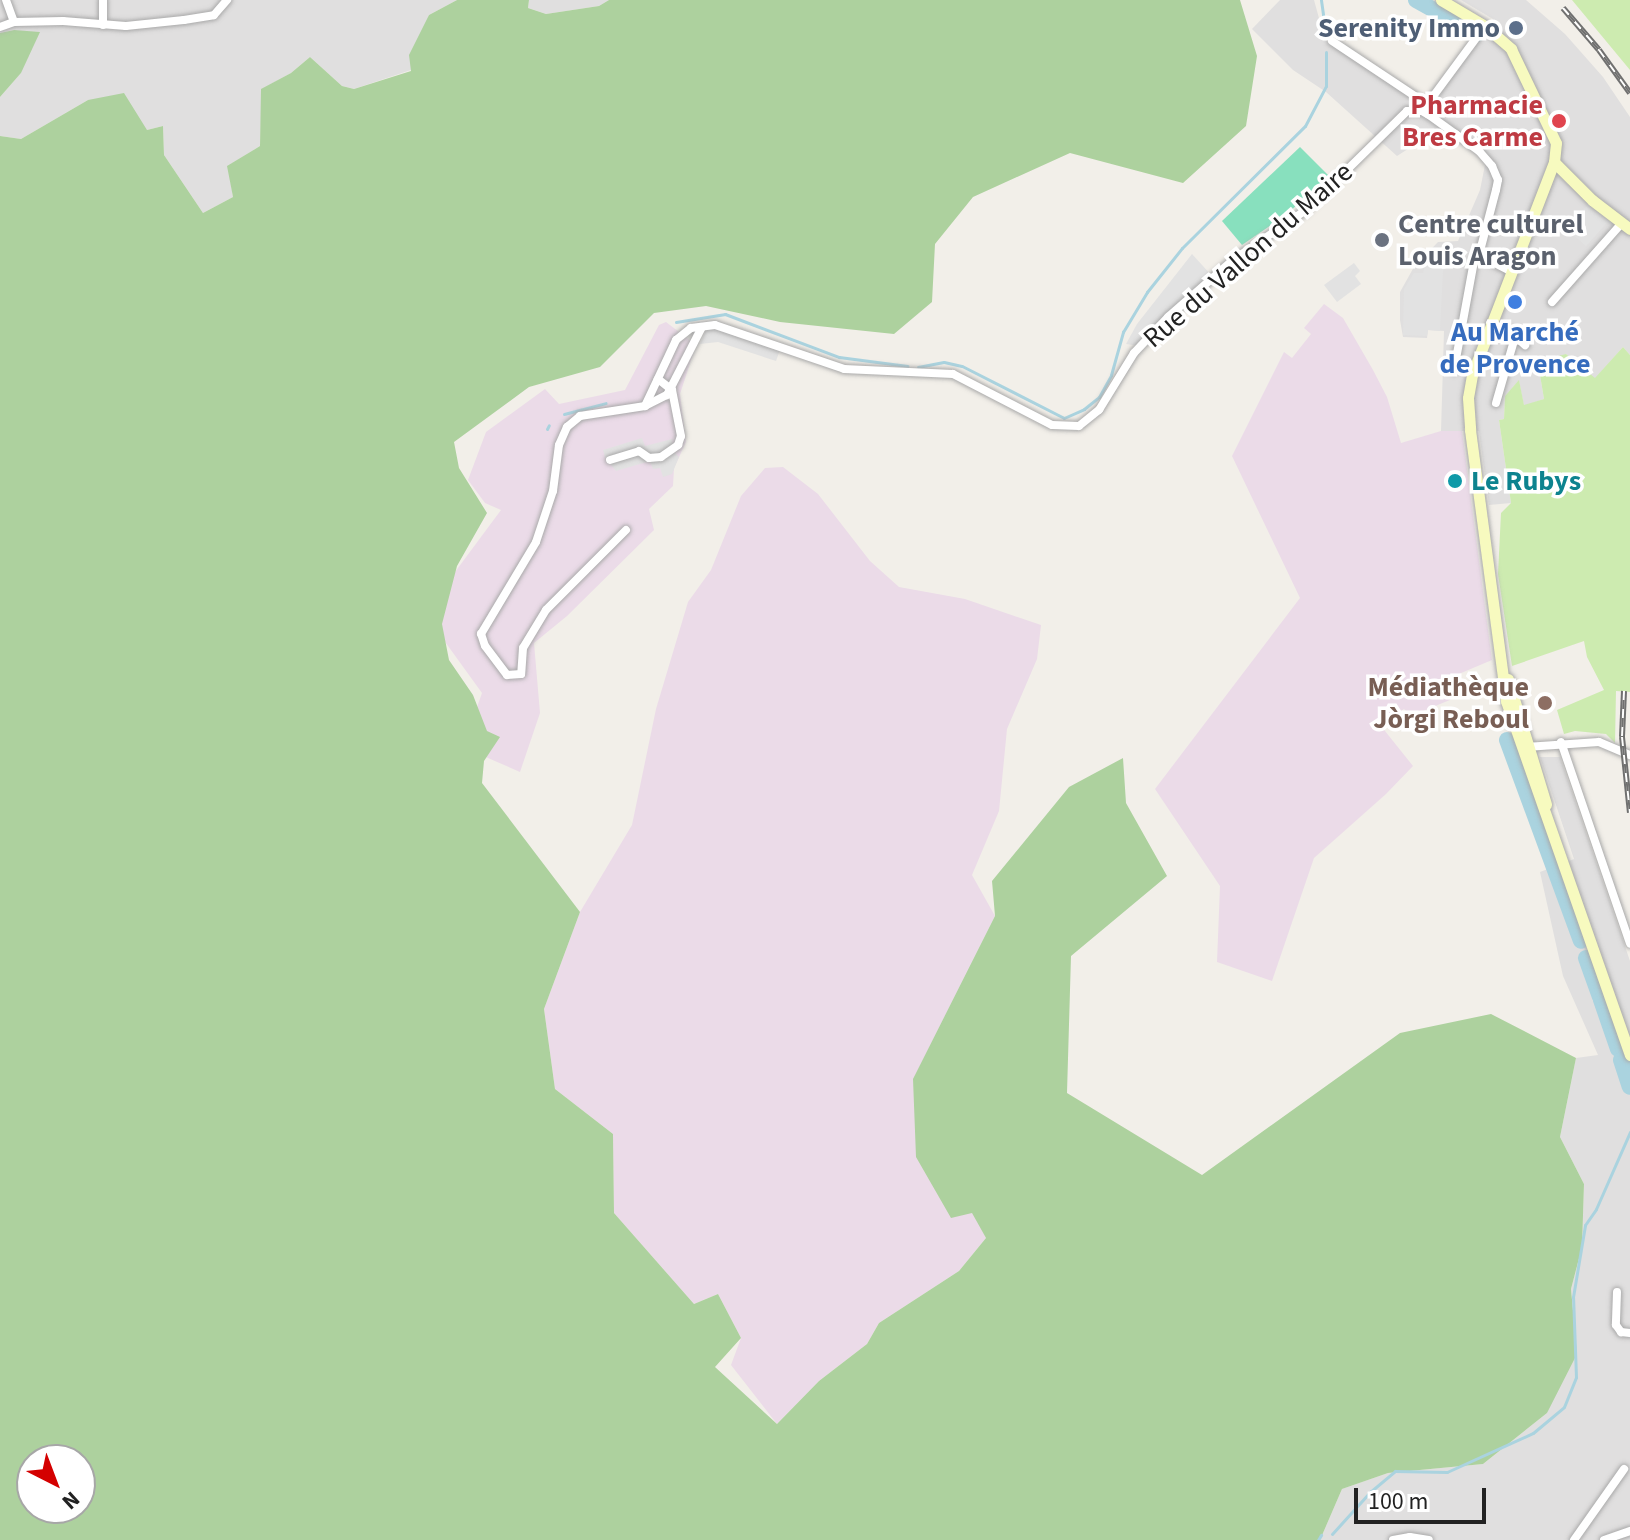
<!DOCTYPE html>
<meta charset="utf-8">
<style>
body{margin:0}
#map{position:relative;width:1630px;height:1540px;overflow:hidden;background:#f2efe9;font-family:"Source Sans 3",sans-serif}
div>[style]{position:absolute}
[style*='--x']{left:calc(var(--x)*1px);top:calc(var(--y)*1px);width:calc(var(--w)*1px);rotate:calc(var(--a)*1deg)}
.residential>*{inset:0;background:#e0dfdf}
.industrial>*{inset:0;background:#ebdbe8}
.grass>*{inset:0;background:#cdebb0}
.forest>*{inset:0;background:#add19e}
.pitch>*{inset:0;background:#88e0be}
.parking>*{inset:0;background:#e2e2e2}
.stream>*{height:3px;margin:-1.5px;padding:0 1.5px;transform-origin:1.5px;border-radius:1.5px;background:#aad3df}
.river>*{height:16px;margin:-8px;padding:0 8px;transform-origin:8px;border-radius:8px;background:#aad3df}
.roads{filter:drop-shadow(0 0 2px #a9a9a9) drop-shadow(0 0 2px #a9a9a9)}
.street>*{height:8px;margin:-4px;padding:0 4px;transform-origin:4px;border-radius:4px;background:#fff}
.secondary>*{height:11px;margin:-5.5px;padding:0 5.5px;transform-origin:5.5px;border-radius:5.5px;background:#f7fabf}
.rail>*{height:6px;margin-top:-3px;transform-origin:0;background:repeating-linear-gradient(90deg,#fff 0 9px,#707070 0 18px);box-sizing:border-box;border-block:2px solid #707070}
.dots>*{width:22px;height:22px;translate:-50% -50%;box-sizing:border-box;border:4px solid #fff;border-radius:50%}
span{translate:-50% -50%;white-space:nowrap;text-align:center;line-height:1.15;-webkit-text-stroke:7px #fff;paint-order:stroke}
.service-label{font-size:28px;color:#4e5e75;font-weight:700}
.right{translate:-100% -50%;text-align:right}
.health-label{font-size:28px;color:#be3a42;font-weight:700}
.worship-label{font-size:28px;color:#5b616d;font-weight:700}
.left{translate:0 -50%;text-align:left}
.street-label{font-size:28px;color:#222}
.shop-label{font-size:28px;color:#366cbe;font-weight:700}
.culture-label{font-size:28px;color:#0d838f;font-weight:700}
.education-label{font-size:28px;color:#785e54;font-weight:700}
.north{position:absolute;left:16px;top:1444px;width:80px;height:80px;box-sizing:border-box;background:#fff;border:2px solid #a7a7a7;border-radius:50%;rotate:138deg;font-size:22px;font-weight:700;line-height:32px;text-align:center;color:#222}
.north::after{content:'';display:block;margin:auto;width:28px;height:36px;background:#d40000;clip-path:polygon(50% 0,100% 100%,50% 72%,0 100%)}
.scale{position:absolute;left:1354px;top:1488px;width:132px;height:36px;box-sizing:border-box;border:4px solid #222;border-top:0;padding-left:10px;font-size:24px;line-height:28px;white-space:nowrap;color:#222;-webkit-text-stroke:6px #fff;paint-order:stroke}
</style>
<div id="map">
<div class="residential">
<div style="clip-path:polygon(0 0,457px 0,429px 15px,411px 70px,354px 89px,342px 86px,310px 57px,291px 73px,262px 89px,260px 146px,228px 166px,233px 197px,203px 213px,164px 155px,163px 126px,147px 130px,88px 100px,21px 139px,0 136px,0 97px,21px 73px,14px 30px,0 33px)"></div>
<div style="clip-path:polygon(529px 0,609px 0,599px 6px,546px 14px,528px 8px)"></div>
<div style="clip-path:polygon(1280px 0,1314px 0,1325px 40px,1429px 108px,1493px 19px,1461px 0,1526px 0,1565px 34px,1603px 77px,1630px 117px,1630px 355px,1623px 347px,1595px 379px,1566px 354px,1556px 370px,1539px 369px,1544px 399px,1524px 406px,1519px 381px,1505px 396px,1504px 419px,1499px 420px,1511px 503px,1489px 505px,1479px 431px,1441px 431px,1444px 331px,1428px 330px,1427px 338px,1403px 337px,1400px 320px,1400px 292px,1414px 267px,1438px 242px,1458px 241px,1480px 190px,1487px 155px,1460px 132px,1422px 140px,1397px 156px,1326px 92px,1293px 70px,1252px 29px)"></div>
<div style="clip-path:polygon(1540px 757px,1560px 757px,1630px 961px,1630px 1540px,1320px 1540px,1342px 1489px,1388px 1473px,1483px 1464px,1547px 1413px,1576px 1332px,1571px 1289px,1582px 1247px,1584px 1184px,1560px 1137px,1576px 1058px,1598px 1055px,1563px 976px,1540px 872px,1574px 859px)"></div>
</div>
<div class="industrial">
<div style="clip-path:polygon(1324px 304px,1343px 318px,1373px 370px,1387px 397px,1401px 443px,1441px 431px,1462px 431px,1492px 660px,1454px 676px,1462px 695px,1411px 716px,1404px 709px,1381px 726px,1413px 766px,1386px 794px,1314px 858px,1272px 981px,1217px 962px,1220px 886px,1155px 789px,1300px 598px,1232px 456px,1284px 352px,1292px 358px,1311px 334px,1304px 328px)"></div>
<div style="clip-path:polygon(666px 322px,696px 345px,680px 394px,686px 442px,674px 468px,673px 486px,649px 509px,654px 530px,567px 616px,534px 643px,540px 713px,520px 772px,463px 747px,482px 693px,443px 639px,440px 613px,455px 572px,501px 510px,485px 503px,468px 480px,486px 432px,545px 389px,559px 404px,625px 390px,659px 325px)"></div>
<div style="clip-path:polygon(783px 467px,818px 494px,870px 561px,899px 587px,965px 599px,1041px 625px,1037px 659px,1007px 729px,999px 811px,972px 875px,995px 916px,913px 1080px,986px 1238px,959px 1271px,879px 1323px,867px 1344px,819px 1381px,777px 1424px,731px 1365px,741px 1338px,718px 1294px,694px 1304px,614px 1213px,613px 1134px,555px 1089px,544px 1009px,580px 912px,632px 825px,656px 709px,688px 602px,711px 570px,741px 496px,765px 468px)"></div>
</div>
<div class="grass">
<div style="clip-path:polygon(1572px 0,1630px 0,1630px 71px,1630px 70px)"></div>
<div style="clip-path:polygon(1623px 347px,1630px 355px,1630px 692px,1616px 691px,1615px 743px,1606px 734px,1575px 731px,1564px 734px,1557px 710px,1604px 690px,1587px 657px,1584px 641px,1512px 666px,1498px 574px,1501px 513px,1511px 503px,1499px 420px,1504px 419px,1505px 396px,1519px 380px,1524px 405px,1544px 399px,1539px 369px,1556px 370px,1558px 356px,1566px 354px,1595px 378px)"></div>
</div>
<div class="forest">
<div style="clip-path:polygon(evenodd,457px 0,529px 0,528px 8px,546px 14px,599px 6px,609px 0,1240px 0,1257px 56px,1246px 126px,1183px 183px,1070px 153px,973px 197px,935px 244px,932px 302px,894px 334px,780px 322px,706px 306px,654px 313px,600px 367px,529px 387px,454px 442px,459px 468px,487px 513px,457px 566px,442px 624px,449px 660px,473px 695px,487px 731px,500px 737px,484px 761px,482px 783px,580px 912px,544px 1009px,555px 1089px,613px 1134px,614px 1213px,694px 1304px,718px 1294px,741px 1338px,715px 1367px,777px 1424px,819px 1381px,867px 1344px,879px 1323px,959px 1271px,986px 1238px,972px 1213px,951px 1218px,916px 1157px,913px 1079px,995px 916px,992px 881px,1069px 787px,1123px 758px,1126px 803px,1167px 876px,1071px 956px,1067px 1093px,1202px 1175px,1400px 1033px,1491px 1014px,1576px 1058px,1560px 1137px,1584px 1184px,1582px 1247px,1571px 1289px,1577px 1354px,1547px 1413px,1483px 1464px,1388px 1473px,1342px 1489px,1320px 1540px,0 1540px,0 136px,21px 139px,88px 100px,124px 93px,147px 130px,163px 126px,164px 155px,203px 213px,233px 197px,227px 166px,260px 146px,261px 89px,291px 73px,310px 57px,342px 86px,354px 89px,411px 71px,409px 55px,429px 15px,457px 0,80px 1460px,80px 1508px,32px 1508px,32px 1460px,80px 1460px)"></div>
<div style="clip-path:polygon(14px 30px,40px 32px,21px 73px,0 97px,0 33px)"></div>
</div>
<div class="pitch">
<div style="clip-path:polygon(1300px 147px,1330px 177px,1283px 217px,1242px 245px,1222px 221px)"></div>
</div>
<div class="parking">
<div style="clip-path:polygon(1592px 200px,1613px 216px,1586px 246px,1570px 232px,1574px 228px,1570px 224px)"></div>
<div style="clip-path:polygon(1192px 254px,1213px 277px,1139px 346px,1126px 344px,1137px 324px)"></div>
<div style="clip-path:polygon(1427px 257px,1448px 261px,1443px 271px,1440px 331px,1428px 330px,1427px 336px,1403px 335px,1404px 289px,1414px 273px,1423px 273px)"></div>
<div style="clip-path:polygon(1354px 263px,1360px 271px,1355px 276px,1361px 284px,1337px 302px,1324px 285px)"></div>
<div style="clip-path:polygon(714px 329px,729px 332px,781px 347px,776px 361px,718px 342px,700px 344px,706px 330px)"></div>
<div style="clip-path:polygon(642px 438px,645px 446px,672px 439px,673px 451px,679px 457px,672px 474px,663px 477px,660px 468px,653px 469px,650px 461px,616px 471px,605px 457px,603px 450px)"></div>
</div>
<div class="stream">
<div style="--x:1321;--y:0;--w:34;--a:82"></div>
<div style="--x:676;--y:322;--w:50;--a:-9.3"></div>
<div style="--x:725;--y:314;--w:122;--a:20.7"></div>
<div style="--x:839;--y:357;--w:69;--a:7.5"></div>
<div style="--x:918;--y:367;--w:26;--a:-11"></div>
<div style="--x:944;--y:362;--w:18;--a:13"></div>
<div style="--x:962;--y:366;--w:114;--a:27"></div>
<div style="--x:1064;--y:418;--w:22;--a:-24"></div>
<div style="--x:1084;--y:409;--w:19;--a:-39"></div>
<div style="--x:1099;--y:397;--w:25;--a:-61"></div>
<div style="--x:1111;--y:375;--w:45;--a:-74.4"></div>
<div style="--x:1123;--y:332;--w:47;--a:-59"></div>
<div style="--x:1147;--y:292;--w:56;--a:-51.5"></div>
<div style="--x:1182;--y:248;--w:173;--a:-44.8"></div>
<div style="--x:1305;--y:126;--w:45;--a:-62.3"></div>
<div style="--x:1326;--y:86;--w:34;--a:-90"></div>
<div style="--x:564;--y:414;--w:43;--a:-14.7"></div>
<div style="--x:547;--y:429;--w:4;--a:-63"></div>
<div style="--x:1332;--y:1534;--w:57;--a:-47.9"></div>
<div style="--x:1370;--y:1492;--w:33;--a:-40"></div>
<div style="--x:1395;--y:1471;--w:52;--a:1.1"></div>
<div style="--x:1447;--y:1472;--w:94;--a:-24.4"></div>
<div style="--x:1533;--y:1433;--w:40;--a:-40"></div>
<div style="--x:1564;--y:1407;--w:32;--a:-68"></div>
<div style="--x:1576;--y:1377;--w:80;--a:-92.1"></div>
<div style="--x:1573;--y:1297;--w:73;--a:-80.5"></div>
<div style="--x:1585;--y:1225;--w:19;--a:-55"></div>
<div style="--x:1596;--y:1209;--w:84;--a:-66.2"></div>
<div style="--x:1318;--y:1540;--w:6;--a:-59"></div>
</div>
<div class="river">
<div style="--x:1416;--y:0;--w:70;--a:29.1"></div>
<div style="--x:1507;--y:740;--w:214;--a:69.8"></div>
<div style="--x:1586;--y:958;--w:41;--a:70.3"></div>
<div style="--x:1601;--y:1000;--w:52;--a:70.9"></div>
<div style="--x:1621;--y:1060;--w:28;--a:72"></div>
</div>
<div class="roads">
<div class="street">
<div style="--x:6;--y:0;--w:23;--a:70"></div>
<div style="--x:103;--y:0;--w:25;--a:90"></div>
<div style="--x:0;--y:27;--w:15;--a:-20"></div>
<div style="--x:14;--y:22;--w:49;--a:-1.2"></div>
<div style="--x:63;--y:21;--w:63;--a:4.5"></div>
<div style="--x:126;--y:26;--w:58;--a:-5.9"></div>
<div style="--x:184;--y:20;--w:30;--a:-9"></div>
<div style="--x:214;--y:15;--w:20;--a:-49"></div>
<div style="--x:1332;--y:41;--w:114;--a:33.6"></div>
<div style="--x:1426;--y:106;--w:99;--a:-53.6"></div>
<div style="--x:1552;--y:302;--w:106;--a:-48.5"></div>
<div style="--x:1490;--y:323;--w:24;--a:24"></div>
<div style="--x:1512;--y:333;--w:18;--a:43"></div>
<div style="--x:1454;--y:370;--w:111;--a:-79.6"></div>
<div style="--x:1474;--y:261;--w:8;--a:-50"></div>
<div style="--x:1496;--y:403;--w:69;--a:-73.9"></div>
<div style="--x:645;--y:406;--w:73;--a:-64.8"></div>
<div style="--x:676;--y:340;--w:19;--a:-39"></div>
<div style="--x:691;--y:328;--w:24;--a:-7"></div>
<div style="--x:715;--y:325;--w:136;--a:18.8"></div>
<div style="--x:844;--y:369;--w:109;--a:2.6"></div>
<div style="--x:953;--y:374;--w:111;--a:27.3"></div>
<div style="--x:1052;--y:425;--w:27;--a:2"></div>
<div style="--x:1079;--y:426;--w:26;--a:-39"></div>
<div style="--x:1099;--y:410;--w:67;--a:-58.4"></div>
<div style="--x:1134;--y:353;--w:50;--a:-46.6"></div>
<div style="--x:1168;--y:317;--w:86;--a:-41.2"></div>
<div style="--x:1233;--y:260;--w:88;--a:-34.4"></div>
<div style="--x:1306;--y:210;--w:141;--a:-44.4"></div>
<div style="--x:1407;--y:111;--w:15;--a:0"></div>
<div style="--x:1422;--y:111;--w:8;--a:30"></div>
<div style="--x:1429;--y:115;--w:62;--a:35.8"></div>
<div style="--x:1479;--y:151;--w:20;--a:49"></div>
<div style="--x:1492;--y:166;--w:15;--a:67"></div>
<div style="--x:1498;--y:180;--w:10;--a:101"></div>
<div style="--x:1496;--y:190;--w:67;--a:104.7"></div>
<div style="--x:1479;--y:255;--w:36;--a:27"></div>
<div style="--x:610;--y:460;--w:30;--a:-17"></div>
<div style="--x:639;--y:451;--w:12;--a:35"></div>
<div style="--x:649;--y:458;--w:12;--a:-5"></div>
<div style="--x:661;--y:457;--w:21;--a:-35"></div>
<div style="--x:678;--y:445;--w:9;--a:-72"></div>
<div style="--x:681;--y:436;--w:47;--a:-101.1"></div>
<div style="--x:672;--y:390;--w:18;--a:-142"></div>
<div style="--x:626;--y:530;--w:113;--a:135"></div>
<div style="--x:546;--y:610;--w:44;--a:121.2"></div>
<div style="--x:523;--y:648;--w:26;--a:94"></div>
<div style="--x:521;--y:674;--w:14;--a:176"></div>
<div style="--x:507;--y:675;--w:36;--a:-127"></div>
<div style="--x:485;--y:646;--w:13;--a:-108"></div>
<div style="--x:481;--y:634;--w:107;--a:-59.1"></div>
<div style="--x:536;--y:542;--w:54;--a:-71.6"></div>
<div style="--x:553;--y:491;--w:46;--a:-82.6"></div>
<div style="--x:559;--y:445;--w:20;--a:-66"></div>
<div style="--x:567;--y:427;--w:17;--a:-40"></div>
<div style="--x:580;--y:416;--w:66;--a:-8.7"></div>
<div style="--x:645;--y:406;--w:25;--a:-27"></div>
<div style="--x:667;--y:395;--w:76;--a:-62.8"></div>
<div style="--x:1561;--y:742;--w:213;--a:71.1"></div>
<div style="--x:1526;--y:747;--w:73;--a:-3.9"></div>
<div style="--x:1599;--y:742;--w:34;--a:23"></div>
<div style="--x:1617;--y:1292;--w:33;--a:92"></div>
<div style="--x:1616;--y:1325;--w:9;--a:54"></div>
<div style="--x:1621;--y:1332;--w:9;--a:6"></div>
<div style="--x:1393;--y:1540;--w:17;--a:-10"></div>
<div style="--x:1410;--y:1537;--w:19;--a:9"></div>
<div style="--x:1574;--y:1540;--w:87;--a:-54.8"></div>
<div style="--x:1604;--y:1540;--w:28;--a:-19"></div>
</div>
<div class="secondary">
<div style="--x:1441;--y:0;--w:51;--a:30.6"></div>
<div style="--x:1485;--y:26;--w:35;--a:41"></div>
<div style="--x:1511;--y:49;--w:104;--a:64.4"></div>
<div style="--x:1556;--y:143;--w:19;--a:96"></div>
<div style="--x:1554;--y:162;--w:228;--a:111.1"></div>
<div style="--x:1472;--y:375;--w:23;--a:100"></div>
<div style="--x:1468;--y:398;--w:32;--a:86"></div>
<div style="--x:1470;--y:430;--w:273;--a:82.4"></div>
<div style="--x:1506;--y:701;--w:375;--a:70.7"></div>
<div style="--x:1554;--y:162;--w:54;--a:45"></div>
<div style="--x:1592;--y:200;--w:48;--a:37.3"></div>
<div style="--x:1508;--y:679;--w:131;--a:73.1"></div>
</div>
</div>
<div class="rail">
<div style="--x:1563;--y:8;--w:55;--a:49.4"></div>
<div style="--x:1599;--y:50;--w:53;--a:54.2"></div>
<div style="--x:1624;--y:691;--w:46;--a:92.5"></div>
<div style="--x:1622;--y:737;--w:76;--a:84"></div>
</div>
<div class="dots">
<div style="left:1516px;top:28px;background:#5c6f8a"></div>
<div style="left:1559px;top:121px;background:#e0444e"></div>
<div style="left:1382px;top:240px;background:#6b7280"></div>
<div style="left:1515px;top:302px;background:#3f7fe0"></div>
<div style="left:1455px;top:481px;background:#0f9aa8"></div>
<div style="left:1545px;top:703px;background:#8d6e63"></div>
</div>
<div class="service-label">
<span class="right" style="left:1500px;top:28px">Serenity Immo</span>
</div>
<div class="health-label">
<span class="right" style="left:1543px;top:121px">Pharmacie<br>Bres Carme</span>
</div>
<div class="worship-label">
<span class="left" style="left:1398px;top:240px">Centre culturel<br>Louis Aragon</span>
</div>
<div class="street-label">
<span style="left:1248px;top:255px;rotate:-41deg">Rue du Vallon du Maire</span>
</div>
<div class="shop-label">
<span style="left:1515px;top:348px">Au Marché<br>de Provence</span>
</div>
<div class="culture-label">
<span class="left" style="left:1471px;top:481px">Le Rubys</span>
</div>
<div class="education-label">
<span class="right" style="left:1529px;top:703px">Médiathèque<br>Jòrgi Reboul</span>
</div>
<div class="north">N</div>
<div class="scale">100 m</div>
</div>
